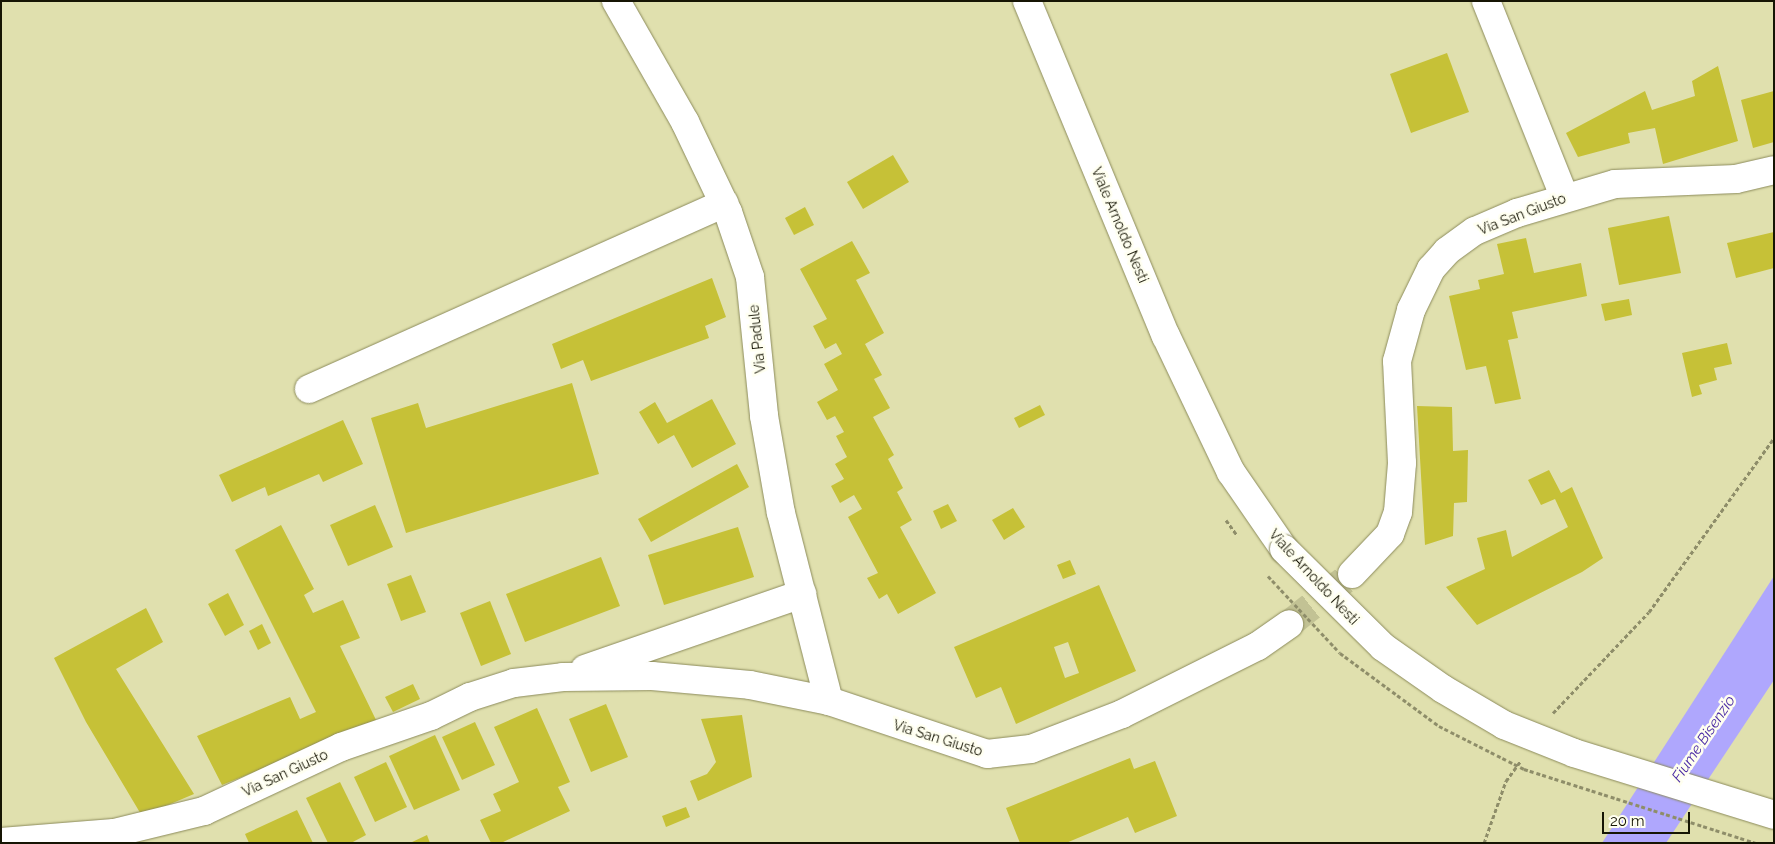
<!DOCTYPE html>
<style>
body{margin:0}
#map{position:relative;width:1775px;height:844px;overflow:hidden;background:#e0e0ae;font-family:Raleway,sans-serif}
div>[style]{position:absolute}
[style*='--x']{left:calc(var(--x)*1px);top:calc(var(--y)*1px);width:calc(var(--w)*1px);rotate:calc(var(--a)*1deg)}
.water>*{inset:0;background:#afa7fd}
.building>*{inset:0;background:#c6c137}
.minor-tunnel>*{height:28px;margin-top:-14px;transform-origin:0;background:repeating-linear-gradient(90deg,#c2c294 0 28px,transparent 0 42px)}
.path>*{height:3px;margin-top:-1.5px;transform-origin:0;background:repeating-linear-gradient(90deg,#8e8d69 0 4px,transparent 0 6.5px)}
.roads{filter:drop-shadow(0 0 1px #8c8b5c) drop-shadow(0 0 1px #8c8b5c)}
.minor>*{height:28px;margin:-14px;padding:0 14px;transform-origin:14px;border-radius:14px;background:#fff}
.tertiary>*{height:28px;margin:-14px;padding:0 14px;transform-origin:14px;border-radius:14px;background:#fff}
.path-bridge>*{height:3px;margin-top:-1.5px;transform-origin:0;background:repeating-linear-gradient(90deg,#8e8d69 0 4px,transparent 0 6.5px)}
.bridges{filter:drop-shadow(0 0 1px #8c8b5c) drop-shadow(0 0 1px #8c8b5c)}
.tertiary-bridge>*{height:28px;margin:-14px;padding:0 14px;transform-origin:14px;border-radius:14px;background:#fff}
span{translate:-50% -50%;white-space:nowrap;text-align:center;line-height:1.15;-webkit-text-stroke:5px #fffff0;paint-order:stroke}
.street-label{font-size:14px;color:#161504}
.water-label{font-size:15px;color:#4a2aa4;font-style:italic}
.frame{position:absolute;inset:0;border:2px solid #161504;pointer-events:none}
.scale{position:absolute;left:1602px;top:812px;width:88px;height:22px;box-sizing:border-box;border:2px solid #161504;border-top:0;padding-left:6px;font-size:15px;line-height:18px;white-space:nowrap;color:#161504;-webkit-text-stroke:4px #fffff0;paint-order:stroke}
</style>
<div id="map">
<div class="water">
<div style="clip-path:polygon(1774px 576px,1774px 680px,1666px 843px,1602px 843px)"></div>
</div>
<div class="building">
<div style="clip-path:polygon(1447px 53px,1469px 112px,1411px 133px,1390px 74px)"></div>
<div style="clip-path:polygon(1718px 66px,1738px 141px,1663px 164px,1655px 128px,1628px 133px,1630px 143px,1578px 157px,1566px 133px,1645px 91px,1652px 110px,1695px 96px,1692px 81px)"></div>
<div style="clip-path:polygon(1774px 91px,1774px 142px,1753px 148px,1741px 100px)"></div>
<div style="clip-path:polygon(893px 155px,909px 182px,863px 209px,847px 182px)"></div>
<div style="clip-path:polygon(805px 207px,814px 225px,794px 235px,785px 218px)"></div>
<div style="clip-path:polygon(1669px 216px,1681px 273px,1619px 285px,1608px 228px)"></div>
<div style="clip-path:polygon(1774px 232px,1774px 268px,1736px 278px,1727px 243px)"></div>
<div style="clip-path:polygon(1526px 238px,1534px 273px,1581px 263px,1587px 296px,1512px 312px,1518px 338px,1508px 340px,1521px 399px,1495px 404px,1486px 366px,1466px 370px,1449px 296px,1480px 289px,1478px 280px,1504px 274px,1497px 244px)"></div>
<div style="clip-path:polygon(852px 241px,870px 273px,856px 280px,884px 333px,865px 344px,882px 375px,874px 379px,890px 408px,873px 417px,894px 455px,888px 459px,903px 488px,897px 492px,912px 520px,900px 527px,936px 593px,898px 614px,887px 594px,879px 599px,867px 578px,878px 573px,848px 517px,862px 509px,854px 495px,840px 503px,831px 486px,844px 479px,835px 464px,847px 457px,836px 436px,844px 432px,835px 416px,827px 420px,817px 402px,838px 390px,824px 364px,842px 354px,836px 343px,825px 349px,813px 326px,827px 319px,800px 269px)"></div>
<div style="clip-path:polygon(712px 278px,726px 317px,705px 326px,709px 338px,591px 381px,583px 360px,561px 369px,552px 344px)"></div>
<div style="clip-path:polygon(1629px 299px,1632px 315px,1605px 321px,1601px 304px)"></div>
<div style="clip-path:polygon(1727px 343px,1732px 364px,1714px 368px,1717px 380px,1699px 385px,1702px 394px,1692px 397px,1682px 353px)"></div>
<div style="clip-path:polygon(572px 383px,599px 474px,406px 533px,371px 418px,418px 403px,426px 428px)"></div>
<div style="clip-path:polygon(712px 399px,736px 444px,692px 468px,674px 435px,658px 444px,639px 412px,655px 402px,667px 423px)"></div>
<div style="clip-path:polygon(1040px 405px,1045px 415px,1019px 428px,1014px 418px)"></div>
<div style="clip-path:polygon(1417px 406px,1452px 407px,1453px 451px,1468px 450px,1467px 502px,1454px 503px,1453px 536px,1425px 545px)"></div>
<div style="clip-path:polygon(343px 420px,363px 464px,323px 482px,319px 474px,268px 496px,265px 487px,232px 502px,219px 475px)"></div>
<div style="clip-path:polygon(737px 464px,749px 487px,651px 542px,638px 519px)"></div>
<div style="clip-path:polygon(1549px 470px,1561px 493px,1572px 487px,1603px 558px,1582px 572px,1477px 625px,1446px 587px,1485px 569px,1477px 538px,1506px 530px,1512px 557px,1568px 527px,1555px 499px,1541px 505px,1528px 480px)"></div>
<div style="clip-path:polygon(948px 504px,957px 521px,941px 529px,933px 511px)"></div>
<div style="clip-path:polygon(375px 505px,393px 547px,348px 566px,330px 525px)"></div>
<div style="clip-path:polygon(1013px 508px,1025px 527px,1004px 540px,992px 520px)"></div>
<div style="clip-path:polygon(281px 525px,314px 589px,304px 595px,313px 613px,343px 600px,360px 638px,340px 646px,377px 722px,222px 785px,197px 736px,290px 697px,300px 719px,316px 712px,235px 550px)"></div>
<div style="clip-path:polygon(738px 527px,754px 577px,664px 605px,648px 555px)"></div>
<div style="clip-path:polygon(601px 557px,620px 606px,525px 642px,506px 594px)"></div>
<div style="clip-path:polygon(1070px 560px,1076px 574px,1063px 579px,1057px 565px)"></div>
<div style="clip-path:polygon(411px 575px,426px 612px,401px 621px,387px 584px)"></div>
<div style="clip-path:polygon(evenodd,1099px 585px,1136px 671px,1016px 724px,1001px 687px,976px 698px,954px 647px,1099px 585px,1068px 642px,1079px 673px,1065px 678px,1054px 647px,1068px 642px)"></div>
<div style="clip-path:polygon(228px 593px,244px 625px,225px 636px,208px 604px)"></div>
<div style="clip-path:polygon(490px 601px,511px 654px,481px 666px,460px 613px)"></div>
<div style="clip-path:polygon(146px 608px,163px 642px,116px 669px,194px 794px,142px 816px,86px 722px,54px 658px)"></div>
<div style="clip-path:polygon(262px 624px,271px 643px,258px 650px,249px 631px)"></div>
<div style="clip-path:polygon(413px 684px,420px 699px,393px 712px,385px 697px)"></div>
<div style="clip-path:polygon(606px 704px,628px 757px,591px 772px,569px 719px)"></div>
<div style="clip-path:polygon(537px 708px,570px 782px,558px 787px,570px 811px,501px 843px,491px 843px,480px 820px,501px 811px,493px 794px,519px 782px,494px 727px)"></div>
<div style="clip-path:polygon(742px 715px,752px 777px,698px 801px,690px 781px,707px 774px,716px 762px,701px 719px)"></div>
<div style="clip-path:polygon(475px 722px,495px 765px,462px 780px,442px 737px)"></div>
<div style="clip-path:polygon(435px 735px,460px 790px,414px 810px,389px 756px)"></div>
<div style="clip-path:polygon(1130px 758px,1134px 769px,1155px 761px,1177px 816px,1135px 833px,1128px 817px,1066px 843px,1020px 843px,1006px 808px)"></div>
<div style="clip-path:polygon(386px 762px,407px 807px,375px 822px,354px 777px)"></div>
<div style="clip-path:polygon(340px 782px,366px 835px,351px 843px,328px 843px,306px 798px)"></div>
<div style="clip-path:polygon(686px 807px,690px 817px,666px 827px,662px 816px)"></div>
<div style="clip-path:polygon(297px 810px,313px 843px,249px 843px,245px 834px)"></div>
<div style="clip-path:polygon(427px 835px,430px 843px,410px 843px)"></div>
</div>
<div class="minor-tunnel">
<div style="--x:1289;--y:624;--w:80;--a:-38.4"></div>
</div>
<div class="path">
<div style="--x:1226;--y:520;--w:19;--a:54"></div>
<div style="--x:1553;--y:713;--w:139;--a:-46.5"></div>
<div style="--x:1649;--y:612;--w:214;--a:-54.3"></div>
<div style="--x:1484;--y:843;--w:66;--a:-70.5"></div>
<div style="--x:1506;--y:781;--w:24;--a:-54"></div>
</div>
<div class="roads">
<div class="minor">
<div style="--x:616;--y:1;--w:139;--a:60.3"></div>
<div style="--x:685;--y:122;--w:100;--a:64.5"></div>
<div style="--x:728;--y:212;--w:69;--a:71.3"></div>
<div style="--x:750;--y:277;--w:140;--a:84.2"></div>
<div style="--x:764;--y:416;--w:98;--a:80.1"></div>
<div style="--x:781;--y:513;--w:194;--a:75.7"></div>
<div style="--x:1486;--y:1;--w:210;--a:68.2"></div>
<div style="--x:309;--y:389;--w:455;--a:-24.1"></div>
<div style="--x:1352;--y:574;--w:55;--a:-46.5"></div>
<div style="--x:1390;--y:534;--w:23;--a:-70"></div>
<div style="--x:1398;--y:512;--w:49;--a:-85.3"></div>
<div style="--x:1402;--y:463;--w:102;--a:-92.8"></div>
<div style="--x:1397;--y:361;--w:53;--a:-74.6"></div>
<div style="--x:1411;--y:310;--w:46;--a:-64"></div>
<div style="--x:1431;--y:269;--w:24;--a:-48"></div>
<div style="--x:1447;--y:251;--w:34;--a:-36"></div>
<div style="--x:1475;--y:231;--w:46;--a:-23.2"></div>
<div style="--x:1517;--y:213;--w:102;--a:-16.5"></div>
<div style="--x:1615;--y:184;--w:121;--a:-2.4"></div>
<div style="--x:1736;--y:179;--w:39;--a:-13"></div>
<div style="--x:585;--y:669;--w:230;--a:-19.1"></div>
<div style="--x:1;--y:842;--w:113;--a:-4.6"></div>
<div style="--x:114;--y:833;--w:93;--a:-13.7"></div>
<div style="--x:204;--y:811;--w:151;--a:-25"></div>
<div style="--x:341;--y:747;--w:95;--a:-19"></div>
<div style="--x:431;--y:716;--w:43;--a:-26"></div>
<div style="--x:470;--y:697;--w:46;--a:-17.7"></div>
<div style="--x:514;--y:683;--w:49;--a:-7"></div>
<div style="--x:563;--y:677;--w:89;--a:-0.6"></div>
<div style="--x:652;--y:676;--w:98;--a:5.2"></div>
<div style="--x:750;--y:685;--w:81;--a:11.4"></div>
<div style="--x:829;--y:701;--w:167;--a:18.5"></div>
<div style="--x:987;--y:754;--w:44;--a:-6.5"></div>
<div style="--x:1031;--y:749;--w:97;--a:-21"></div>
<div style="--x:1122;--y:714;--w:152;--a:-26.6"></div>
<div style="--x:1258;--y:646;--w:38;--a:-35"></div>
</div>
<div class="tertiary">
<div style="--x:1027;--y:1;--w:363;--a:67.5"></div>
<div style="--x:1166;--y:336;--w:151;--a:64.5"></div>
<div style="--x:1231;--y:472;--w:93;--a:55.5"></div>
</div>
</div>
<div class="path-bridge">
<div style="--x:1268;--y:576;--w:105;--a:46.9"></div>
<div style="--x:1340;--y:653;--w:123;--a:36.4"></div>
<div style="--x:1439;--y:726;--w:95;--a:26.8"></div>
<div style="--x:1524;--y:769;--w:244;--a:17.7"></div>
</div>
<div class="bridges">
<div class="tertiary-bridge">
<div style="--x:1284;--y:549;--w:139;--a:44.7"></div>
<div style="--x:1383;--y:647;--w:73;--a:35"></div>
<div style="--x:1443;--y:689;--w:71;--a:30.5"></div>
<div style="--x:1504;--y:725;--w:75;--a:21.8"></div>
<div style="--x:1574;--y:753;--w:209;--a:17.2"></div>
</div>
</div>
<div class="street-label">
<span style="left:1522px;top:214px;rotate:-21deg">Via San Giusto</span>
<span style="left:1120px;top:225px;rotate:67deg">Viale Arnoldo Nesti</span>
<span style="left:757px;top:339px;rotate:-96deg">Via Padule</span>
<span style="left:1314px;top:577px;rotate:47deg">Viale Arnoldo Nesti</span>
<span style="left:938px;top:738px;rotate:17deg">Via San Giusto</span>
<span style="left:285px;top:773px;rotate:-25deg">Via San Giusto</span>
</div>
<div class="water-label">
<span style="left:1704px;top:739px;rotate:-56deg">Fiume Bisenzio</span>
</div>
<div class="frame"></div>
<div class="scale">20 m</div>
</div>
